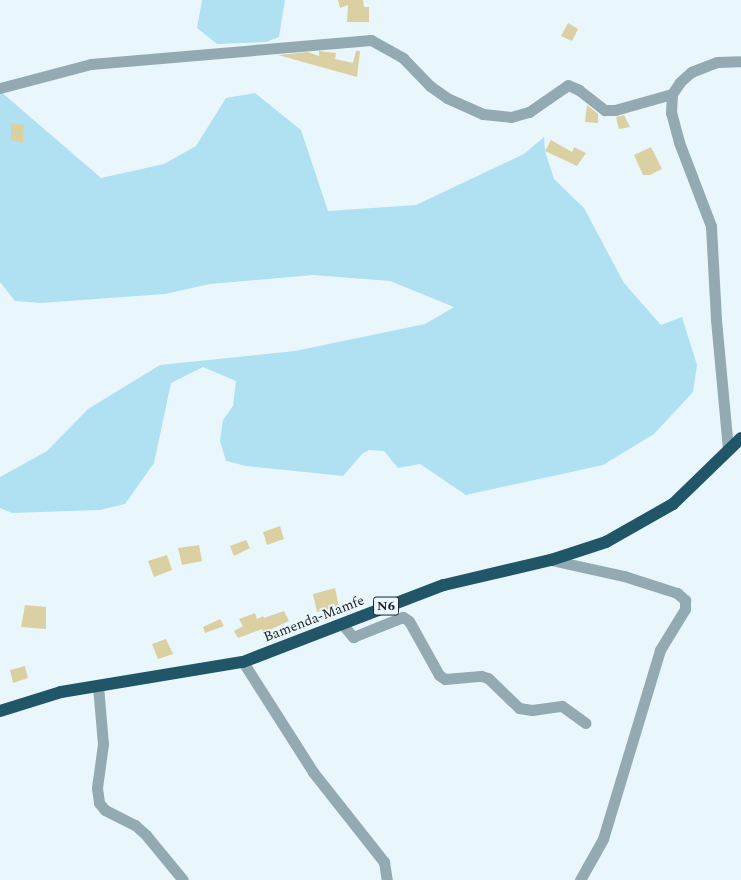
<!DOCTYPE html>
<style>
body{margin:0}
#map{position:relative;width:741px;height:880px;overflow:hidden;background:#e9f7fd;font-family:Spectral,serif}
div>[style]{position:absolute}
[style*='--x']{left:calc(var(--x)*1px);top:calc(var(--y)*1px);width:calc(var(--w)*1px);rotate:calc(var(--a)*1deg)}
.green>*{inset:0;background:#b0e1f3}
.building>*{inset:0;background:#dbd0a1}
.minor>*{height:11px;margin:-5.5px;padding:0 5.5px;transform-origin:5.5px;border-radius:5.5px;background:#93aab3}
.highway>*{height:12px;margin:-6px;padding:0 6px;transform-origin:6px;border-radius:6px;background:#205668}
span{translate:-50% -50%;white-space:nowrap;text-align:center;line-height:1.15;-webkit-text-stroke:4px #e9f7fd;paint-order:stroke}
.shield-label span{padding:1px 3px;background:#e9f7fd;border:1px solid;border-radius:3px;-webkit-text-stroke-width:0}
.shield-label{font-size:13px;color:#1c2123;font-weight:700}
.street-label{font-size:14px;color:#1c2123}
</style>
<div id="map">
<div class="green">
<div style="clip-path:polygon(202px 0,285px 0,279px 37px,266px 42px,217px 44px,197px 28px)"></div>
<div style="clip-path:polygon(0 91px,101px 178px,164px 164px,196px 146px,226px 98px,255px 93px,301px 130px,328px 211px,416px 205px,524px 154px,544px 137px,545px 151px,554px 179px,584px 208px,624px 283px,661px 325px,682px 317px,697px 365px,693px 392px,654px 434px,603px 465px,466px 495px,420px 464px,398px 468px,384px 451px,369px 450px,362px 454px,343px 476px,246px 466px,226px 461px,220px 441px,223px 420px,233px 406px,236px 381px,203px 367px,171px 383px,154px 463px,125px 504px,100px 510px,12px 513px,0 508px,0 477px,47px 451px,88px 409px,160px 365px,295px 351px,425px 324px,454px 307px,390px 281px,313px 275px,210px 284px,165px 294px,41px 303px,15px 301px,0 282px)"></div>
</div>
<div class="building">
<div style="clip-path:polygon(338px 0,363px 0,364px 7px,369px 7px,369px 22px,347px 22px,348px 5px,340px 8px)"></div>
<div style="clip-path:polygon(568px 23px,578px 29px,572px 41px,561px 36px)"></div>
<div style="clip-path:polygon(319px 51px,336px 53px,335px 59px,353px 63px,356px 51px,360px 51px,357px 77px,278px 55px,308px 52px,319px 56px)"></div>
<div style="clip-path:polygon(587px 105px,598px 114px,598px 123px,585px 122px)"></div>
<div style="clip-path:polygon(624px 115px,630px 127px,619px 129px,616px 117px)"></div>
<div style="clip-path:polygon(11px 123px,24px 125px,23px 143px,11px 140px)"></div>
<div style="clip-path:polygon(551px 140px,572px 152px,574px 147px,586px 153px,577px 166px,545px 151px)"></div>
<div style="clip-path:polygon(651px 147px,662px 169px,650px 175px,643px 175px,634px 155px)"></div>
<div style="clip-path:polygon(280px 526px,284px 539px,267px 545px,263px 532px)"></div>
<div style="clip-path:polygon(246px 540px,250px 548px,234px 556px,230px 546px)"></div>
<div style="clip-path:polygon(199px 545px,202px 561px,182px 565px,178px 548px)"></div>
<div style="clip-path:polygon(167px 555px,172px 570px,154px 577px,148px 561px)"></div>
<div style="clip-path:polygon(335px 588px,339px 607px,317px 612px,313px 594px)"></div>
<div style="clip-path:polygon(25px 605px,46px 607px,46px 629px,21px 627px)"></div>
<div style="clip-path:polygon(284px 611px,289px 621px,263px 633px,262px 629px,238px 638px,234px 631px,243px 626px,239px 619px,255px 613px,257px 619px,263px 616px,264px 618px)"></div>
<div style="clip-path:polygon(220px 619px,224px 626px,205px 633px,203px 627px)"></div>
<div style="clip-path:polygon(166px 639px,173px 654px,158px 659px,152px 644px)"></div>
<div style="clip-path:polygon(25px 666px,28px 678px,13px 683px,10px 670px)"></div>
</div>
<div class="minor">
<div style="--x:0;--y:88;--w:94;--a:-14.8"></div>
<div style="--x:91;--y:64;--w:281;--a:-4.9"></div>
<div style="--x:371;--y:40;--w:37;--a:29"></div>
<div style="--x:403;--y:58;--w:39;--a:46"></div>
<div style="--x:430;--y:86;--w:21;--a:35"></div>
<div style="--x:447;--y:98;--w:39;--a:24"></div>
<div style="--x:483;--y:114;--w:28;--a:6"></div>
<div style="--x:511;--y:117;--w:19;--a:-16"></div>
<div style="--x:529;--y:112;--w:47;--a:-34.7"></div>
<div style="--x:568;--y:85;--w:12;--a:24"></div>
<div style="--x:579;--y:90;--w:33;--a:38"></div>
<div style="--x:605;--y:110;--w:10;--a:0"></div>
<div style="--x:615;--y:110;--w:59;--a:-15.7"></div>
<div style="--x:728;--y:449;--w:131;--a:-95.3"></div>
<div style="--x:716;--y:319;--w:93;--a:-93.1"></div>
<div style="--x:711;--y:226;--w:90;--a:-110.9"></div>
<div style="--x:679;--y:142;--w:30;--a:-105"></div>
<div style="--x:671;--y:113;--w:19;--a:-87"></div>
<div style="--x:672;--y:94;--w:14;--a:-56"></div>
<div style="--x:680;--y:82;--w:15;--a:-42"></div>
<div style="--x:691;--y:72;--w:28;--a:-21"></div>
<div style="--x:717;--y:62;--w:24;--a:-2"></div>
<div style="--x:551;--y:560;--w:75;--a:12.4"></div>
<div style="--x:624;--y:576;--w:56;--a:17.8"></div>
<div style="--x:677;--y:593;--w:11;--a:41"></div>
<div style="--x:685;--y:600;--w:9;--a:90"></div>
<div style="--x:685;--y:609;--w:48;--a:121.4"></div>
<div style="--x:660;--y:650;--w:197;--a:106.8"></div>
<div style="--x:603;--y:839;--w:47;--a:119.3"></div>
<div style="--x:343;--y:625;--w:16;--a:50"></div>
<div style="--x:353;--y:637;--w:54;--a:-21.8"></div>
<div style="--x:403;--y:617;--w:7;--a:34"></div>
<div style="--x:409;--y:621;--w:62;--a:60.9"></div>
<div style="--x:439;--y:675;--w:7;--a:34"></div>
<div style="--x:445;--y:679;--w:36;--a:-5"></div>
<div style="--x:481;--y:676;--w:7;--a:16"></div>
<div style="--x:488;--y:678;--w:43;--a:44.1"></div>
<div style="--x:519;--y:708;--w:13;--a:9"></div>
<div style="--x:532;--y:710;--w:30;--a:-8"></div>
<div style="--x:562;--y:706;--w:29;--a:36"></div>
<div style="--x:243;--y:662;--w:130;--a:57.5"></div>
<div style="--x:313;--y:772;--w:115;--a:51.7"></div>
<div style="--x:384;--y:862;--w:18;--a:81"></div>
<div style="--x:98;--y:686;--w:58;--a:85.1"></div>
<div style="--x:103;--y:744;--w:44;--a:97.8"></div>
<div style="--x:97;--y:788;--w:15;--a:82"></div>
<div style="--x:99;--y:803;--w:9;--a:49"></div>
<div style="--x:105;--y:810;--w:34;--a:27"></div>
<div style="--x:135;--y:825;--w:15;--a:42"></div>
<div style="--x:146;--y:835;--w:58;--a:50.6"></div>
</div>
<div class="highway">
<div style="--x:0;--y:711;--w:64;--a:-17.3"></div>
<div style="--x:61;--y:692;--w:184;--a:-9.4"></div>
<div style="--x:243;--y:662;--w:215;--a:-21"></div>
<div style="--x:444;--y:585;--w:110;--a:-13.2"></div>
<div style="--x:551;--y:560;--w:58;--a:-18.1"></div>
<div style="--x:606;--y:542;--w:77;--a:-29.6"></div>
<div style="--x:673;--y:504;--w:95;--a:-44.1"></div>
</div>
<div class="shield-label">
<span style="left:386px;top:606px">N6</span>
</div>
<div class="street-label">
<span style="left:314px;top:619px;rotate:-21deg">Bamenda-Mamfe</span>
</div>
</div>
